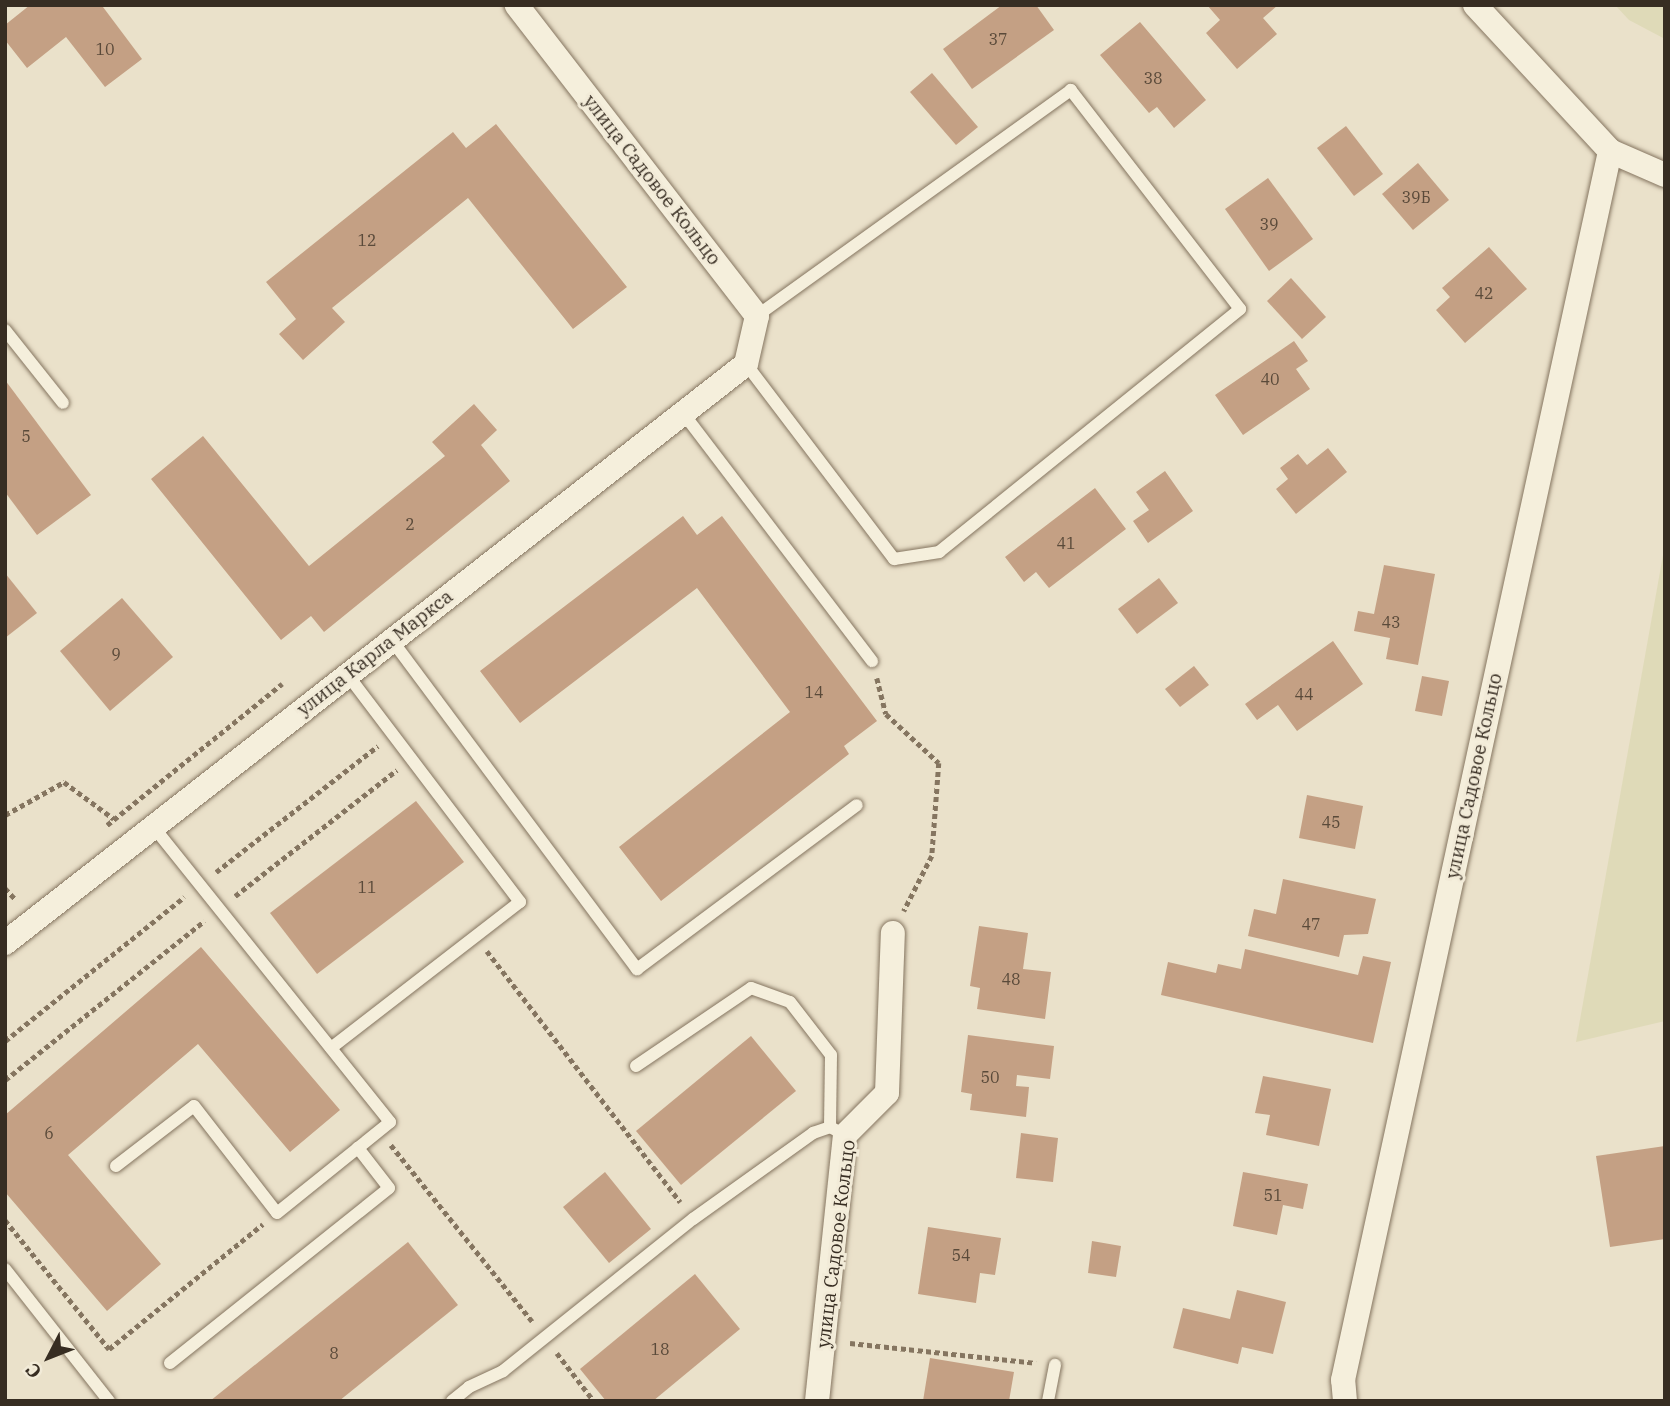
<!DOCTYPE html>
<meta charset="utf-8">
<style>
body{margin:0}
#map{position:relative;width:1670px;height:1406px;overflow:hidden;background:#eae1ca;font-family:"IBM Plex Serif",serif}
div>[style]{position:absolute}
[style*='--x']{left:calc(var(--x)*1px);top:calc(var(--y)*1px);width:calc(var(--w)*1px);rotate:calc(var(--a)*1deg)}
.farmland>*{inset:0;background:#dfdab8}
.building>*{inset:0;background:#c4a084}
.path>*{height:4.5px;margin-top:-2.25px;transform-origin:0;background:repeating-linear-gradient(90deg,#857560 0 5px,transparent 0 8.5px)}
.roads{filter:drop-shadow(0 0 2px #857560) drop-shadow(0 0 2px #857560)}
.service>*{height:12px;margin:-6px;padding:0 6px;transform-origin:6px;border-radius:6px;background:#f5efdc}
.minor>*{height:24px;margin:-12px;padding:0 12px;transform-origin:12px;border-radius:12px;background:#f5efdc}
span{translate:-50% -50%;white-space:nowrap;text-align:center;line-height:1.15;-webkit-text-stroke:6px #f2ebd8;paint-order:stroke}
.number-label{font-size:16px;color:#5a4a3a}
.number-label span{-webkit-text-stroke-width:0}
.street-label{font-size:19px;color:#372d22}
.frame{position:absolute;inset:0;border:7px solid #372d22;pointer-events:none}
.north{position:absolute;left:14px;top:1322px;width:70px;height:70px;-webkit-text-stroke:5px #f2ebd8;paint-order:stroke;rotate:228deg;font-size:19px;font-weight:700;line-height:28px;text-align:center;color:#372d22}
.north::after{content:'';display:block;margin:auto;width:24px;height:32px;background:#372d22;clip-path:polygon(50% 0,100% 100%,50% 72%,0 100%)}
</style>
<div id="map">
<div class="farmland">
<div style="clip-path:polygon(1615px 5px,1665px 5px,1665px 39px,1629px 20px)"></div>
<div style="clip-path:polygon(1665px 544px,1665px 1021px,1576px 1042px)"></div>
</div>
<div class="building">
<div style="clip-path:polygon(30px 5px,106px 5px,103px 7px,142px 59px,105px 87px,66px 37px,27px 68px,5px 40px,5px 25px)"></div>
<div style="clip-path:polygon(1002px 5px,1036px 5px,1054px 30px,972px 89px,943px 49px)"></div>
<div style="clip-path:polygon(1207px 5px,1278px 5px,1263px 18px,1277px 34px,1237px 69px,1206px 33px,1220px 20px)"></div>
<div style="clip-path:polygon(1140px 22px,1206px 100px,1174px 128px,1157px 107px,1149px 113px,1100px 55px)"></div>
<div style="clip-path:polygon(932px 73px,978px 127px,956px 145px,910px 92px)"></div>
<div style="clip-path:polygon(496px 124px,627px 287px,573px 329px,468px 198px,332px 308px,345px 322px,303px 360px,279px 334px,296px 319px,266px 282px,453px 132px,466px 148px)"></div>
<div style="clip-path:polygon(1346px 126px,1383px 174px,1354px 196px,1317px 148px)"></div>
<div style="clip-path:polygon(1418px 163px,1449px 200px,1413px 230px,1382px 194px)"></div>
<div style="clip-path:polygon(1268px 178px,1313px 239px,1269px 271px,1225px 209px)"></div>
<div style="clip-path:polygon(1489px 247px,1527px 289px,1465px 343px,1436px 310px,1450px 297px,1442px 288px)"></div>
<div style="clip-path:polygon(1291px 278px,1326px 317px,1302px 339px,1267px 301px)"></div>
<div style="clip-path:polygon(1294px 341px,1308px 361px,1296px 369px,1310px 389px,1243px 435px,1215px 395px)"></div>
<div style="clip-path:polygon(5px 380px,91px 495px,37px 535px,5px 492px)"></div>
<div style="clip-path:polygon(474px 404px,497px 430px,481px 445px,510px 481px,324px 632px,311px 616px,281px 640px,151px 479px,203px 436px,309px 566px,445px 456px,432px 442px)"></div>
<div style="clip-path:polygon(1328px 448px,1347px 472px,1296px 514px,1276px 489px,1288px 479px,1280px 468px,1298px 454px,1307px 465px)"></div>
<div style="clip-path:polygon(1165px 471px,1193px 511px,1148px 543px,1133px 521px,1149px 510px,1136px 492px)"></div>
<div style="clip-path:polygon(1095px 488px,1126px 529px,1049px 588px,1036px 572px,1024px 582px,1005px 557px)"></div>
<div style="clip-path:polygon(683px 516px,697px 535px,722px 516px,877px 721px,844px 746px,849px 754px,661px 901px,619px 847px,790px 712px,697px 588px,520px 723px,480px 671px)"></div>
<div style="clip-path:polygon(1384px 565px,1435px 574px,1418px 665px,1386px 659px,1390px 638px,1354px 631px,1358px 611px,1374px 614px)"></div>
<div style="clip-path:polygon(5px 573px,37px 613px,5px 638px)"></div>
<div style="clip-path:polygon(1159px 578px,1178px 603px,1137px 634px,1118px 609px)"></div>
<div style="clip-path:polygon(122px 598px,173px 657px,110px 711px,60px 651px)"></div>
<div style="clip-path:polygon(1333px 641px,1363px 684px,1297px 731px,1278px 705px,1257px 720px,1245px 704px)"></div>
<div style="clip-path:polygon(1194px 666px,1209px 685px,1180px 707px,1165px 689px)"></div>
<div style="clip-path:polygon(1422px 676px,1449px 681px,1442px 716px,1415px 711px)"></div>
<div style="clip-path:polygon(1307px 795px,1363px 806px,1355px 849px,1299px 838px)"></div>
<div style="clip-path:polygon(416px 801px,464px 862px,317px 974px,270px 913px)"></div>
<div style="clip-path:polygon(1283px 879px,1376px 899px,1368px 934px,1344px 935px,1339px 957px,1248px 936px,1254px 909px,1276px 914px)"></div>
<div style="clip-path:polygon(979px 926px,1028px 933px,1023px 969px,1051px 972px,1045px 1019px,977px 1009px,980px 988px,970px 986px)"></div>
<div style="clip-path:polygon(201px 947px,340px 1110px,290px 1152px,198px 1044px,68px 1155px,161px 1264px,107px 1311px,5px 1192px,5px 1115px)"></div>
<div style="clip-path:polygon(1245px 949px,1358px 975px,1363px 956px,1391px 962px,1373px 1043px,1161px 995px,1168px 962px,1216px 973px,1218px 964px,1241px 969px)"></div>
<div style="clip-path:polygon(968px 1035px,1054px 1046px,1050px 1079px,1017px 1075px,1016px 1086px,1029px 1087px,1026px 1117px,970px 1110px,972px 1094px,961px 1092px)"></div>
<div style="clip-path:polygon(751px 1036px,796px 1091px,681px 1185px,636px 1131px)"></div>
<div style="clip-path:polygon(1263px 1076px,1331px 1089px,1319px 1146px,1266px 1135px,1270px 1115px,1255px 1113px)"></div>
<div style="clip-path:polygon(1021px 1133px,1058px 1138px,1053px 1182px,1016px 1178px)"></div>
<div style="clip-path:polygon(1665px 1146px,1665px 1239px,1610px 1247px,1596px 1156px)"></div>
<div style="clip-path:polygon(605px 1172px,651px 1229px,609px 1263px,563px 1207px)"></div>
<div style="clip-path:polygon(1243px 1172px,1308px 1184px,1303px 1209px,1283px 1205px,1277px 1235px,1233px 1226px)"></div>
<div style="clip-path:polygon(928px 1227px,1001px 1238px,995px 1275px,980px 1273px,976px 1303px,918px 1294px)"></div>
<div style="clip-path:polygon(1092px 1241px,1121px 1246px,1116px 1277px,1088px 1273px)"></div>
<div style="clip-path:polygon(408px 1242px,458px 1305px,339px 1401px,210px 1401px)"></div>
<div style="clip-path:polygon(695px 1274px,740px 1329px,653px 1401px,606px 1401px,580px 1369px)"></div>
<div style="clip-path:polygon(1237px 1290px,1286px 1302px,1273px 1354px,1242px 1347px,1238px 1364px,1173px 1348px,1183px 1308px,1230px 1319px)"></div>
<div style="clip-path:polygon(930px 1358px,1014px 1372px,1009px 1401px,923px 1401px)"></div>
</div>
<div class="path">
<div style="--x:877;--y:678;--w:37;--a:76"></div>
<div style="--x:886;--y:714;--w:72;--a:42.8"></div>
<div style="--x:939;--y:763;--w:93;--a:94.3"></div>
<div style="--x:932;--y:856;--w:62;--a:117"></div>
<div style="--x:5;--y:815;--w:68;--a:-29.2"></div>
<div style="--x:64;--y:782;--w:62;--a:36.5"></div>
<div style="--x:107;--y:825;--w:225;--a:-38.9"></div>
<div style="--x:216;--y:872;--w:205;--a:-37.9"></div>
<div style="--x:5;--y:888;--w:16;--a:47"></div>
<div style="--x:235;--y:896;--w:205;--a:-37.9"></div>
<div style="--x:487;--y:951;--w:317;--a:52.4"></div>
<div style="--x:5;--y:1041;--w:230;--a:-38.8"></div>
<div style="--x:5;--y:1080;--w:255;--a:-38.6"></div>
<div style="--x:391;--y:1145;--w:226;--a:51.3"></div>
<div style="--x:5;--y:1220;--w:166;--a:51.1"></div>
<div style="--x:109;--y:1349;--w:198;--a:-39.1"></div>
<div style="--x:850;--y:1343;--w:187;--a:6.1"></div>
<div style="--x:557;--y:1353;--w:61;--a:52.4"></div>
</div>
<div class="roads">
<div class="service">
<div style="--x:5;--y:330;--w:93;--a:51.5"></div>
<div style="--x:746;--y:364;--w:245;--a:52.8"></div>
<div style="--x:894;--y:559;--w:46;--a:-8.8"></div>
<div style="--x:939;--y:552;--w:387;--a:-38.9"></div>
<div style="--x:1240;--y:309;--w:277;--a:-127.7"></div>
<div style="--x:1071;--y:90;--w:387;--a:144.3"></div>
<div style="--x:683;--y:413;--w:312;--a:52.7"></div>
<div style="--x:391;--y:639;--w:412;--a:53.3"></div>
<div style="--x:637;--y:969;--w:274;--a:-36.7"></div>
<div style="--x:331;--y:1048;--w:239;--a:-37.7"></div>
<div style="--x:520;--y:902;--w:286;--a:-127.2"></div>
<div style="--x:636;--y:1066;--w:139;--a:-34.1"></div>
<div style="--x:751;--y:988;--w:41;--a:19.7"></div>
<div style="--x:790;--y:1002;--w:67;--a:52.3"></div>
<div style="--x:831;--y:1055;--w:72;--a:90.8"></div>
<div style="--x:116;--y:1166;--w:98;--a:-37.6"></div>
<div style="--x:194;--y:1106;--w:135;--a:52.2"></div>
<div style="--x:277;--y:1213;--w:145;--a:-38.8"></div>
<div style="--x:390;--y:1122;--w:379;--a:-128.7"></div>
<div style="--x:5;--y:1269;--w:168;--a:51.8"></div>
<div style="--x:170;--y:1363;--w:280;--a:-38.6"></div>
<div style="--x:389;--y:1188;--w:51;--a:-127.8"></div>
<div style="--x:452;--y:1401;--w:22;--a:-39"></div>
<div style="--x:469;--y:1387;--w:38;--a:-25"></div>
<div style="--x:503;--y:1371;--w:243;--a:-38.7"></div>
<div style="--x:693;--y:1219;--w:148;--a:-35.6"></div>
<div style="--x:813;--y:1133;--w:18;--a:-19"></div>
<div style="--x:830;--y:1127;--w:17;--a:28"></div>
<div style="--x:1048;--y:1401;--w:37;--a:-79"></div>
</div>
<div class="minor">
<div style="--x:1475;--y:5;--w:199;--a:47.2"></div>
<div style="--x:1610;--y:151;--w:60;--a:23.6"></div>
<div style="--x:5;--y:943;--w:940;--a:-38"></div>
<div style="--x:746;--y:364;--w:49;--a:-77.1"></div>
<div style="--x:757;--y:316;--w:393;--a:-127.7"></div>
<div style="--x:817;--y:1401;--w:267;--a:-84"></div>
<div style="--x:845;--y:1135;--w:59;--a:-45"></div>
<div style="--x:887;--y:1093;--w:160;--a:-87.9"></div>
<div style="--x:1345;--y:1401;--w:21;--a:-95"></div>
<div style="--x:1343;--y:1380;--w:1258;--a:-77.74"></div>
</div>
</div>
<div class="number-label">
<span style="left:998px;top:39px">37</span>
<span style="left:105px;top:49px">10</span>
<span style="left:1153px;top:78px">38</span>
<span style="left:1416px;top:197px">39Б</span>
<span style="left:1269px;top:224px">39</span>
<span style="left:367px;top:240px">12</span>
<span style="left:1484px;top:293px">42</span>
<span style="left:1270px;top:379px">40</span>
<span style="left:26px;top:436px">5</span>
<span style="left:410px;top:524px">2</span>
<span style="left:1066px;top:543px">41</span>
<span style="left:1391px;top:622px">43</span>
<span style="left:116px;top:654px">9</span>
<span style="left:814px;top:692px">14</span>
<span style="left:1304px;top:694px">44</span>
<span style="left:1331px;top:822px">45</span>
<span style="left:367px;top:887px">11</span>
<span style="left:1311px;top:924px">47</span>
<span style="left:1011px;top:979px">48</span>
<span style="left:990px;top:1077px">50</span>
<span style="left:49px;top:1133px">6</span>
<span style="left:1273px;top:1195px">51</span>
<span style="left:961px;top:1255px">54</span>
<span style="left:660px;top:1349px">18</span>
<span style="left:334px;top:1353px">8</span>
</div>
<div class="street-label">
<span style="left:652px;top:180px;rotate:52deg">улица Садовое Кольцо</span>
<span style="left:375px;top:653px;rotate:-38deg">улица Карла Маркса</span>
<span style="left:1474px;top:776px;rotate:-78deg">улица Садовое Кольцо</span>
<span style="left:836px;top:1244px;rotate:-83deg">улица Садовое Кольцо</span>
</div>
<div class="frame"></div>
<div class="north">С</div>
</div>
